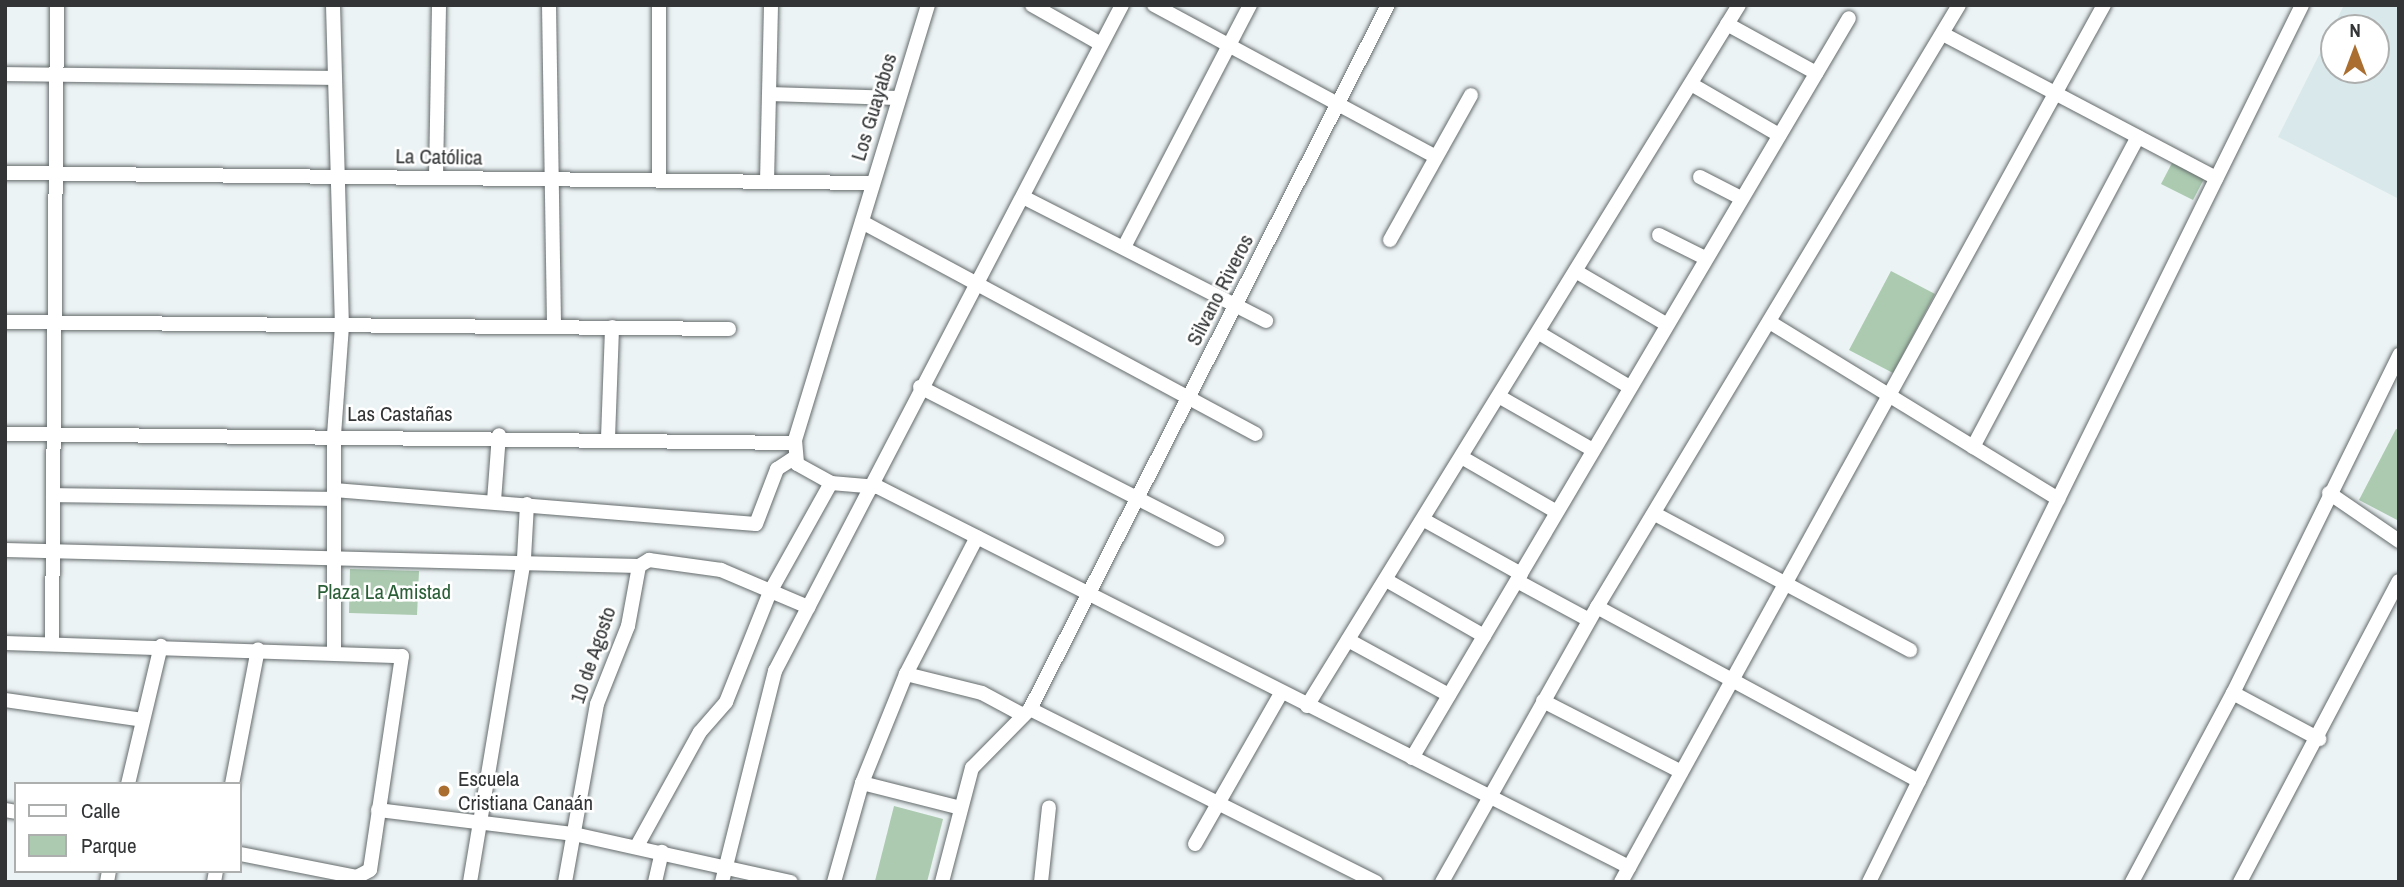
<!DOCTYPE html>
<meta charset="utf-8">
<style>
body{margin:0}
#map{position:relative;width:2404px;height:887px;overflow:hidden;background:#ecf3f4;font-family:"Archivo Narrow",sans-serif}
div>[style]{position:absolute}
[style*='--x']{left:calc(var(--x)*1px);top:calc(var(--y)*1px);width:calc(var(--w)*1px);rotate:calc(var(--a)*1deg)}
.built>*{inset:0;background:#d9e9eb}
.green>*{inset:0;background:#abcab0}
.roads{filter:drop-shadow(0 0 2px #656b6c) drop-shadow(0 0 2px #656b6c)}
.minor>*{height:14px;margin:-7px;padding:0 7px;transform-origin:7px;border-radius:7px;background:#fff}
.dots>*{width:19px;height:19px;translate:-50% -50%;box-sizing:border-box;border:4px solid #fff;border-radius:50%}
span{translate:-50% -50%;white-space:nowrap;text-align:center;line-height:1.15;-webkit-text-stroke:5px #fff;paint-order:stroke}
.street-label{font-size:21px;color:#323435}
.park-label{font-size:21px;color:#2b5f37}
.poi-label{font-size:21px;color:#323435}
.left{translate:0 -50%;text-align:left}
.frame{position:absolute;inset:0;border:7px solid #323435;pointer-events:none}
.legend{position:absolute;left:14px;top:782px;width:228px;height:91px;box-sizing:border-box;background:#fff;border:2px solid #adaeae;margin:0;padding:9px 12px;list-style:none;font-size:21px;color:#323435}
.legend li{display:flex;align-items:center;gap:14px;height:35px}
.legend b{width:35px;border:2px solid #adaeae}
.north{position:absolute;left:2320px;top:14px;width:70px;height:70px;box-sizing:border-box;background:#fff;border:2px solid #adaeae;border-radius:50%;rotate:0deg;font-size:19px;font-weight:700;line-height:28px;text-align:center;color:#323435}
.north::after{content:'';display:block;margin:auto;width:24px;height:32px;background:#aa6f30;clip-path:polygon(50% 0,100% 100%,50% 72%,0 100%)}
</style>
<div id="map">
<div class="built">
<div style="clip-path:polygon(evenodd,2344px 5px,2399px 5px,2399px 199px,2278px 137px,2344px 5px,2334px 28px,2376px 28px,2376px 70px,2334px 70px,2334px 28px)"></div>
</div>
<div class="green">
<div style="clip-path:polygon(2172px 163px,2204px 179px,2193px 200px,2161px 184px)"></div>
<div style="clip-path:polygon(1891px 271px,1935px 294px,1893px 373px,1849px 350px)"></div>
<div style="clip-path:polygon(2396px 429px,2399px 430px,2399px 521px,2359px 500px)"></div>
<div style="clip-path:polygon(350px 569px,419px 571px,417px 615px,349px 613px)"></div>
<div style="clip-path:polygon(894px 806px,943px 819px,927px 882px,875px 881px)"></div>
</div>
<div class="roads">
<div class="minor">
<div style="--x:333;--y:5;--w:321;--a:88.4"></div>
<div style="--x:342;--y:326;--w:108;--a:94.2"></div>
<div style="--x:334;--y:434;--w:218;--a:90"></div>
<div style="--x:549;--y:5;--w:322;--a:89.1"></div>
<div style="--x:928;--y:5;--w:455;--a:107"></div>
<div style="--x:795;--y:440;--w:24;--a:85"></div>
<div style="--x:797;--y:464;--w:39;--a:29"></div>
<div style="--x:831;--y:483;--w:47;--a:4.9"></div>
<div style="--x:878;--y:487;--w:842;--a:26.84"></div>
<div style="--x:1032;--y:5;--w:79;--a:29.5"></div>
<div style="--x:1154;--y:5;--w:319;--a:28.3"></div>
<div style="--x:1727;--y:24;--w:102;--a:28.8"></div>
<div style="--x:1943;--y:34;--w:309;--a:27.8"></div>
<div style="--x:5;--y:74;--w:328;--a:0.7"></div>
<div style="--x:1691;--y:84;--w:102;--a:30.1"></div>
<div style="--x:769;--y:94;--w:129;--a:1.8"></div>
<div style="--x:5;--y:173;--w:868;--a:0.66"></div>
<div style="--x:1700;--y:177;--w:46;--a:27.1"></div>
<div style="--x:436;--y:178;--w:173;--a:-89"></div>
<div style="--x:659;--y:181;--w:176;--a:-90"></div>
<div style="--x:767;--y:182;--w:177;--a:-88.7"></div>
<div style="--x:1023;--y:197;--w:273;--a:27"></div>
<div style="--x:862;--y:222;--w:447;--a:28.3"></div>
<div style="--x:1659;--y:235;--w:51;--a:26.6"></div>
<div style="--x:1390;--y:240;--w:166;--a:-60.8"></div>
<div style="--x:1124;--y:247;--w:273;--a:-62.5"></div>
<div style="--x:1577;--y:272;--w:103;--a:30.3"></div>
<div style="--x:5;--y:322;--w:724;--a:0.55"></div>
<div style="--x:1771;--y:323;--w:337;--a:31.5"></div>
<div style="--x:1539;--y:333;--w:104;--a:30.8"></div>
<div style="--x:920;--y:387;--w:334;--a:27.1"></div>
<div style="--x:1500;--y:397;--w:105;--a:29.7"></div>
<div style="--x:5;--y:434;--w:790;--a:0.65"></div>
<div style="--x:608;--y:438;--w:111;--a:-87.9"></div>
<div style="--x:1973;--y:447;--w:351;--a:-62"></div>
<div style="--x:1463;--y:458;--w:108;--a:29.9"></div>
<div style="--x:334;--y:490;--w:423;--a:4.6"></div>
<div style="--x:756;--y:524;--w:59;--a:-69.1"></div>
<div style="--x:777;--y:469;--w:20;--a:-33"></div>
<div style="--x:2329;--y:493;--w:85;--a:34.4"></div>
<div style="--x:53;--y:495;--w:280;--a:0.8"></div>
<div style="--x:494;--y:501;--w:66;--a:-85.7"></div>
<div style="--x:1657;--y:515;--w:287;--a:28.1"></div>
<div style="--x:1424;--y:520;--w:111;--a:29.1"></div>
<div style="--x:5;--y:550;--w:634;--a:1.45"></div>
<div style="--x:639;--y:566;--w:12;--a:-31"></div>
<div style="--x:649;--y:560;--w:73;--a:7.9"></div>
<div style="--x:721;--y:570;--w:95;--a:23"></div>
<div style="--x:1386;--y:580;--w:113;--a:29.7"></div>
<div style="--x:1517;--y:581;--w:82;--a:28.4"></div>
<div style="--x:1597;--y:607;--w:366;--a:28.4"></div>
<div style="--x:1348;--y:640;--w:115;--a:28.6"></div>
<div style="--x:52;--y:642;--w:637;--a:-89.55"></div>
<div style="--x:5;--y:643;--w:397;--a:1.9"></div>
<div style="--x:402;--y:656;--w:216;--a:98.5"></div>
<div style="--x:370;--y:870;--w:15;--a:152"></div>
<div style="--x:357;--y:877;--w:119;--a:-168.9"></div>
<div style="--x:906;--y:674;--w:78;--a:14"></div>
<div style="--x:982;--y:693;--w:47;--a:28.2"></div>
<div style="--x:2233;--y:693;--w:98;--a:28.1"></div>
<div style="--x:5;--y:700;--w:139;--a:8.2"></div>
<div style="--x:1543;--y:701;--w:154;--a:27.1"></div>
<div style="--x:1307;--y:706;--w:823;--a:-58.36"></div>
<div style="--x:1030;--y:709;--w:387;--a:26.6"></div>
<div style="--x:1412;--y:758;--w:859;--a:-59.44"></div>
<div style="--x:862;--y:783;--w:102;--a:14.2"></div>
<div style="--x:128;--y:784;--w:142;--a:-76.6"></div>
<div style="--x:232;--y:784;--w:137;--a:-79.1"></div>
<div style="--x:5;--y:810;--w:11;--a:10"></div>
<div style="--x:378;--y:810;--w:197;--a:7"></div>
<div style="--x:574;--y:834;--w:222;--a:12.5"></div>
<div style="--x:1195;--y:844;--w:174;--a:-60.3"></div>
<div style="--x:637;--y:846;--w:130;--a:-61.1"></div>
<div style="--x:700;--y:732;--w:40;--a:-49"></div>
<div style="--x:726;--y:702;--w:118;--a:-68.2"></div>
<div style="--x:770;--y:592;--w:125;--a:-60.8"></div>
<div style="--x:107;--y:882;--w:11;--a:-80"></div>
<div style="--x:214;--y:882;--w:11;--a:-80"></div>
<div style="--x:470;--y:882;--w:328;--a:-80.5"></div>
<div style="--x:524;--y:558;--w:54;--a:-86.8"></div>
<div style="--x:565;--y:882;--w:181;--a:-79.8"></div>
<div style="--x:597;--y:704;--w:84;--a:-68.3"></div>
<div style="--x:628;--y:626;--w:61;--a:-79.6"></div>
<div style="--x:655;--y:882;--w:31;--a:-77"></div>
<div style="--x:722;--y:882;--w:218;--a:-75.9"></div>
<div style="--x:775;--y:671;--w:751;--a:-62.48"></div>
<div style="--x:834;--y:882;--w:103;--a:-74.2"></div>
<div style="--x:862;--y:783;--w:118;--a:-68"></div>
<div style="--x:906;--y:674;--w:154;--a:-62.6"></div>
<div style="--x:942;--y:882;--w:118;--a:-75.3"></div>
<div style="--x:972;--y:768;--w:83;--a:-45.5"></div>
<div style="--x:1030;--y:709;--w:790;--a:-63.05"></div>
<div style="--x:1041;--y:882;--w:75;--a:-83.9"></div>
<div style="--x:1442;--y:882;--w:316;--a:-60.6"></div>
<div style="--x:1597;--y:607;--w:702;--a:-58.98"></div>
<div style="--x:1621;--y:882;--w:1001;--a:-61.16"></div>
<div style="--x:1869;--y:882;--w:978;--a:-63.72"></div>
<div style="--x:2132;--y:882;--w:214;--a:-61.9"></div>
<div style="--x:2233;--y:693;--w:377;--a:-63.8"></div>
<div style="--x:2240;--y:882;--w:340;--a:-62.2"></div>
</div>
</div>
<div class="dots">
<div style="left:444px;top:791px;background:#aa6f30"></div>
</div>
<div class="street-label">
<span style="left:874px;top:107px;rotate:-73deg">Los Guayabos</span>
<span style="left:439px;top:157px;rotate:1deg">La Católica</span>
<span style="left:1220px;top:290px;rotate:-63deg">Silvano Riveros</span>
<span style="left:400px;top:414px">Las Castañas</span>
<span style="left:593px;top:655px;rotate:-71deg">10 de Agosto</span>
</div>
<div class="park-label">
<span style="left:384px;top:592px">Plaza La Amistad</span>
</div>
<div class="poi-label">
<span class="left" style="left:458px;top:791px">Escuela<br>Cristiana Canaán</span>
</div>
<div class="frame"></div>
<ul class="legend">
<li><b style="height:9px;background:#fff"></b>Calle</li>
<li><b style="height:19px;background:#abcab0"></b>Parque</li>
</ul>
<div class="north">N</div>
</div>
